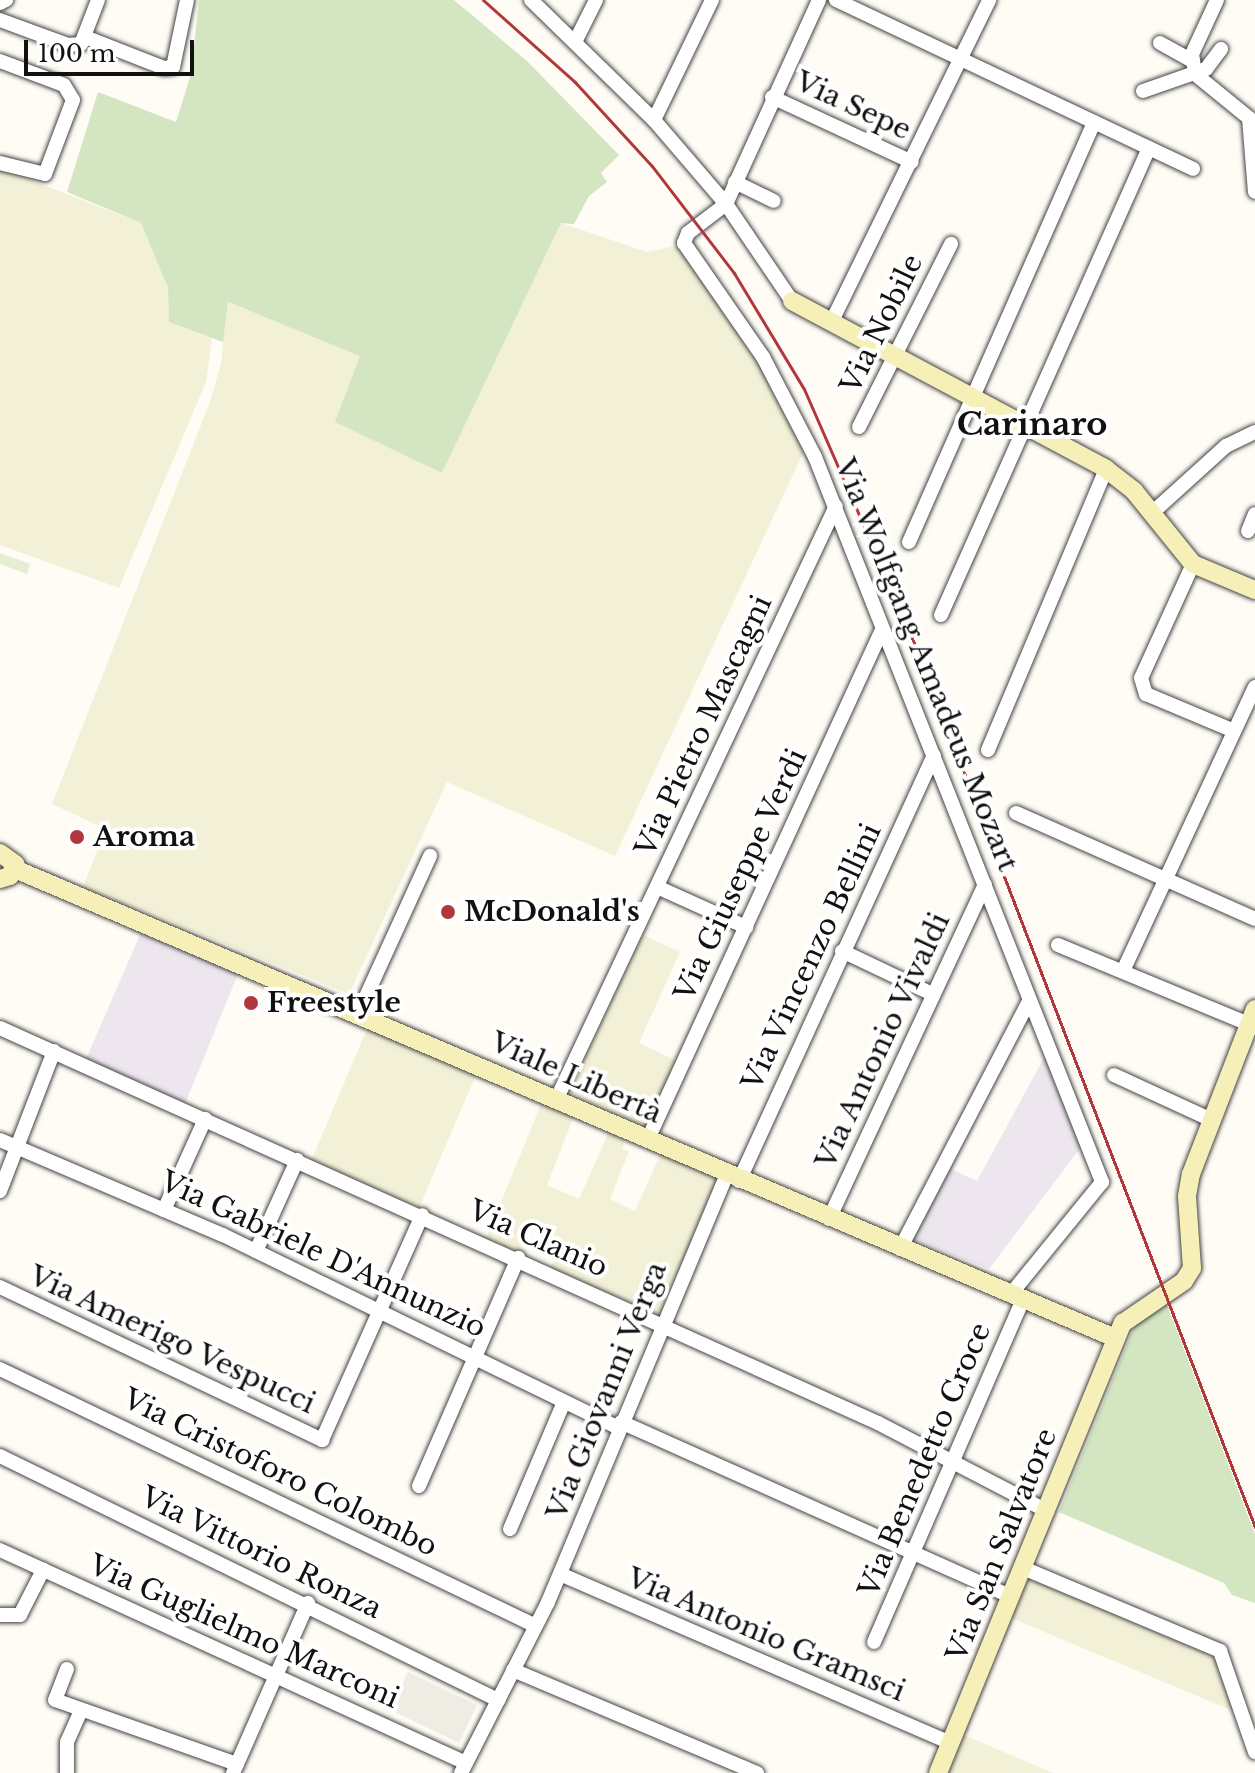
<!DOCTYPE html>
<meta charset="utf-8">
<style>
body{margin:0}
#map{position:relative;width:1255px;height:1773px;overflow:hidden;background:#fefcf5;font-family:"Libre Baskerville",serif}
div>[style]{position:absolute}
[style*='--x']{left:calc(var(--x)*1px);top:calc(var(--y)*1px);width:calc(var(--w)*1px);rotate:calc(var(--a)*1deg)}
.industrial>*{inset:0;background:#ede6ee}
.farmland>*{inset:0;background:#f2f0d7}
.green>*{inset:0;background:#d4e6c1}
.pitch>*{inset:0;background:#e4eed2}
.plaza>*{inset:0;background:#efece3}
.roads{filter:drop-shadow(0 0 2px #444) drop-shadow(0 0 2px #444)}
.street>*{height:14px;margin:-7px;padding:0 7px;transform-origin:7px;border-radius:7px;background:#fff}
.secondary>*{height:18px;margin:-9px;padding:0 9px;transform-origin:9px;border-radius:9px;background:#f6efb8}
.rail>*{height:3px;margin:-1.5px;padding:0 1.5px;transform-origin:1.5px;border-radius:1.5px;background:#b2373d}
.dots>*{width:22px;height:22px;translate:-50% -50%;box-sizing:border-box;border:4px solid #fff;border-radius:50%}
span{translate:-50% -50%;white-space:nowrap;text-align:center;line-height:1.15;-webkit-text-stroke:8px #fff;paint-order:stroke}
.street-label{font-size:28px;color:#111}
.poi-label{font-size:28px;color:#111;font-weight:700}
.left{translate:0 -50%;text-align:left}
.quarter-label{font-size:32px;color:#111;font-weight:700}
.scale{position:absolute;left:24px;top:40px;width:170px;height:36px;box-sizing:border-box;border:4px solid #111;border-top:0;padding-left:10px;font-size:24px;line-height:28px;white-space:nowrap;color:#111;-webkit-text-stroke:6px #fff;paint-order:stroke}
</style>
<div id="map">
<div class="industrial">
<div style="clip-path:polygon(143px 928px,240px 969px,185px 1104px,86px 1059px)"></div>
<div style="clip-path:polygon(1045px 1056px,1081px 1147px,989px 1269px,912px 1239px,949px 1168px,977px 1181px)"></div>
</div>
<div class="farmland">
<div style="clip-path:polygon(0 168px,141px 223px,168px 288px,169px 322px,212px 338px,206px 382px,119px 588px,0 545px)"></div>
<div style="clip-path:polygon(561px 223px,647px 252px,676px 246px,756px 354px,805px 449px,615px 856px,447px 782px,349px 994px,83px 887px,106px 829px,52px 804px,210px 402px,221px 364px,227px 302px,361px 356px,442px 473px)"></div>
<div style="clip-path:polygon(643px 935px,680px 952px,639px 1043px,677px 1061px,647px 1128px,569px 1093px)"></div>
<div style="clip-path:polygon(367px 1029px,476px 1075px,419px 1208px,311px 1161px)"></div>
<div style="clip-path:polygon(542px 1102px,574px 1116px,547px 1185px,579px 1199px,609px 1132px,625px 1139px,622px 1149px,629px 1151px,610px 1199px,635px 1211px,661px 1153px,720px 1176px,659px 1315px,551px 1268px,562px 1240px,529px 1227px,518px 1253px,486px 1239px)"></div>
<div style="clip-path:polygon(1030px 1576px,1219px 1658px,1233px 1711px,1011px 1618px)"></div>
<div style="clip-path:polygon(964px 1735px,1053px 1773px,948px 1773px)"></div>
</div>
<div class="green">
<div style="clip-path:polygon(199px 0,454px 0,527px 61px,619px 155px,601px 173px,607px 182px,589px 196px,574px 224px,561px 223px,442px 473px,335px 422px,360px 356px,228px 302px,223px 342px,169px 322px,168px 288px,141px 223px,67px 192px,98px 92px,176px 122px,191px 74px)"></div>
<div style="clip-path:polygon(1164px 1297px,1255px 1534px,1255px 1603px,1232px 1595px,1224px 1583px,1059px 1512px,1134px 1327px)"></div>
</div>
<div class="pitch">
<div style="clip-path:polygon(0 553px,30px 564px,27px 574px,0 564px)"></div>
</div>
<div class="plaza">
<div style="clip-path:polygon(408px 1672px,477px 1705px,459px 1743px,390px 1710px)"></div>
</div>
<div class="roads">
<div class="street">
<div style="--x:531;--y:0;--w:172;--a:44.3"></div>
<div style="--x:654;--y:120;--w:111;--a:49.4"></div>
<div style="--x:726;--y:204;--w:117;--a:55.8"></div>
<div style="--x:819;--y:0;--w:224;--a:114.5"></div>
<div style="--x:726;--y:204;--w:48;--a:142.7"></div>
<div style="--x:688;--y:233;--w:11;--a:112"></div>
<div style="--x:684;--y:243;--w:139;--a:55.3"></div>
<div style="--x:763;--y:357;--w:113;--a:62.5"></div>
<div style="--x:815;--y:457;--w:780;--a:68.4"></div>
<div style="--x:1102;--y:1182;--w:144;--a:129.1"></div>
<div style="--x:836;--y:0;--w:395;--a:25.3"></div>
<div style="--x:1217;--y:0;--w:60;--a:114.8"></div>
<div style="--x:1192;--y:54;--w:20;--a:81"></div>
<div style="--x:1195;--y:74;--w:70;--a:39.2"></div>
<div style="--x:1249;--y:118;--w:74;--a:85.4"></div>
<div style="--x:0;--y:3;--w:7;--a:-27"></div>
<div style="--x:0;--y:20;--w:72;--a:20.2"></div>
<div style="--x:68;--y:45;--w:13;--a:-4"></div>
<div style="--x:81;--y:44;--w:47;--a:-68.9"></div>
<div style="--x:85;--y:37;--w:85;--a:21.4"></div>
<div style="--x:164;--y:68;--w:9;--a:-6"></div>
<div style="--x:173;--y:67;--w:68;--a:-78.2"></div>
<div style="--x:576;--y:40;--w:45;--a:-63.4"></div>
<div style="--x:1160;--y:43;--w:38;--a:29"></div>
<div style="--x:0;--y:61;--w:68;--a:20.6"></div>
<div style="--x:64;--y:85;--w:17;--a:59"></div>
<div style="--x:73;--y:100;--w:79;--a:110.7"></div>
<div style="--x:45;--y:174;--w:46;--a:-166.3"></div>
<div style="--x:1143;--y:91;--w:67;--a:-19.2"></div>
<div style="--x:1206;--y:69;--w:25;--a:-53"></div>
<div style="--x:772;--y:97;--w:154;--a:24.9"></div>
<div style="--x:654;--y:120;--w:133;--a:-64.2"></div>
<div style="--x:735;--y:182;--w:43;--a:26"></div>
<div style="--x:831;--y:323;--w:360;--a:-63.9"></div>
<div style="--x:859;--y:427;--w:205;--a:-63.3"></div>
<div style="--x:1152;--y:513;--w:100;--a:-42.2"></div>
<div style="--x:1226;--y:446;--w:32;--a:-26"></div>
<div style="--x:1248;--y:531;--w:18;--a:-68"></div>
<div style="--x:909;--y:542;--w:459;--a:-66.2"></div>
<div style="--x:1193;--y:564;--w:125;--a:114.5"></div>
<div style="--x:1141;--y:678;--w:17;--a:73"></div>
<div style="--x:1146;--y:694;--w:95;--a:22.8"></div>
<div style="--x:941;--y:615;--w:511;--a:-65.99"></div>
<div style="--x:988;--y:750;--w:305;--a:-67.2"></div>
<div style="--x:1016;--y:813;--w:261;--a:23.9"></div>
<div style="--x:657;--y:887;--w:98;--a:24.2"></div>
<div style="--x:1058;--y:945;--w:207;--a:22.5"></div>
<div style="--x:842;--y:951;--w:100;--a:25.5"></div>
<div style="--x:1123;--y:971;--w:313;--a:-65.1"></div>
<div style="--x:358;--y:1014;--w:174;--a:-65.5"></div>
<div style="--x:0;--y:1028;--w:963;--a:24.22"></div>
<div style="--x:878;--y:1423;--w:191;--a:27.5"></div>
<div style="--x:1114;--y:1075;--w:108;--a:24.7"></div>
<div style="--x:557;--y:1098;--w:654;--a:-64.77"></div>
<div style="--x:648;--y:1139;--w:558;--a:-65.32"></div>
<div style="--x:0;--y:1140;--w:242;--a:23.1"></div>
<div style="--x:223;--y:1235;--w:441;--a:26"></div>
<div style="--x:739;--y:1181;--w:468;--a:-65.4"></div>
<div style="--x:0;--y:1191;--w:150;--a:-68.9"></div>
<div style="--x:164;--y:1210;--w:100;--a:-65.7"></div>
<div style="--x:829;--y:1219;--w:369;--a:-65"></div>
<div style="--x:900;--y:1249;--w:277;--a:-62.5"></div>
<div style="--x:256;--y:1251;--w:100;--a:-65.7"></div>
<div style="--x:0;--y:1287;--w:357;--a:25.4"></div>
<div style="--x:322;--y:1440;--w:246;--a:-66"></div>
<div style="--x:0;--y:1369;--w:594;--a:25.62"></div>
<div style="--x:621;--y:1422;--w:428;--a:24.1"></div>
<div style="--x:0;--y:1456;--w:555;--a:26.1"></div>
<div style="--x:419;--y:1486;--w:249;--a:-66.5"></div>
<div style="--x:510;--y:1529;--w:138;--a:-67"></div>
<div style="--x:0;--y:1550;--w:512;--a:24.56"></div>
<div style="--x:1023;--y:1568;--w:214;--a:22.8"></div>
<div style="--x:1220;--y:1651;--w:107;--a:70.9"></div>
<div style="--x:560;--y:1574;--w:426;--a:23.4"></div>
<div style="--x:0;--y:1615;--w:20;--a:0"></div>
<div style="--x:20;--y:1615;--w:51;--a:-62.9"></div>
<div style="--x:874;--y:1642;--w:374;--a:-66.5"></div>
<div style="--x:67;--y:1669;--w:33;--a:111"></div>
<div style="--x:55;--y:1700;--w:193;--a:19.4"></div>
<div style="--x:513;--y:1670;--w:265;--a:22.9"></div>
<div style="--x:67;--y:1773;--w:31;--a:-90"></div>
<div style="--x:67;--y:1742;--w:34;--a:-66"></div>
<div style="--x:233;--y:1773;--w:186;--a:-66.2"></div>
<div style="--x:461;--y:1773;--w:192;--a:-63"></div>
<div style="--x:548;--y:1602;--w:462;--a:-67.3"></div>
</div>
<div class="secondary">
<div style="--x:792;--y:301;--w:356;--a:28.1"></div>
<div style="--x:1106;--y:469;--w:36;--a:38"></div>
<div style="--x:1134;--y:491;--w:94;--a:51.1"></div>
<div style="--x:1193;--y:564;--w:67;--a:22.8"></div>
<div style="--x:0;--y:853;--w:19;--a:36"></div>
<div style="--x:15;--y:864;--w:13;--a:113"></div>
<div style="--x:10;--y:876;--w:10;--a:163"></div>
<div style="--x:15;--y:869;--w:1196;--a:23.09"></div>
<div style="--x:938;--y:1773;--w:487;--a:-67.7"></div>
<div style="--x:1123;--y:1323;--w:74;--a:-34.5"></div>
<div style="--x:1184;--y:1281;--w:15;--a:-58"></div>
<div style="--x:1192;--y:1268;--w:72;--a:-94"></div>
<div style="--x:1187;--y:1196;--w:22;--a:-80"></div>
<div style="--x:1191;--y:1174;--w:177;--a:-68.8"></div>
</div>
</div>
<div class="rail">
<div style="--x:483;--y:0;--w:123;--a:41.7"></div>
<div style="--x:575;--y:82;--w:114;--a:47.5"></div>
<div style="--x:652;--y:166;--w:135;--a:52.5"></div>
<div style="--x:734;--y:273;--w:135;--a:58.9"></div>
<div style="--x:804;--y:389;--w:252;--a:66.4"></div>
<div style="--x:905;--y:620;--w:972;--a:68.9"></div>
</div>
<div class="dots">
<div style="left:77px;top:837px;background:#b2373d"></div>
<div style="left:448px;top:912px;background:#b2373d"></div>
<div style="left:251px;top:1003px;background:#b2373d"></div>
</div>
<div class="street-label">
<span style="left:853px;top:106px;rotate:25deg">Via Sepe</span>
<span style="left:882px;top:324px;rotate:-64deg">Via Nobile</span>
<span style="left:926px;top:665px;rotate:68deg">Via Wolfgang Amadeus Mozart</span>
<span style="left:704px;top:726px;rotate:-65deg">Via Pietro Mascagni</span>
<span style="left:741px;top:875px;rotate:-65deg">Via Giuseppe Verdi</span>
<span style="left:812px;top:957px;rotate:-65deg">Via Vincenzo Bellini</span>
<span style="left:883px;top:1041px;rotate:-65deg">Via Antonio Vivaldi</span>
<span style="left:576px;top:1078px;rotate:24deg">Viale Libertà</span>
<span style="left:538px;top:1239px;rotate:24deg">Via Clanio</span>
<span style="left:323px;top:1255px;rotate:25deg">Via Gabriele D'Annunzio</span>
<span style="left:172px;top:1340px;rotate:25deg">Via Amerigo Vespucci</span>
<span style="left:607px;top:1391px;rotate:-68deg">Via Giovanni Verga</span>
<span style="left:925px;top:1460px;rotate:-67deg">Via Benedetto Croce</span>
<span style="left:280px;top:1473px;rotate:26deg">Via Cristoforo Colombo</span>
<span style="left:1002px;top:1545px;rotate:-68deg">Via San Salvatore</span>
<span style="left:261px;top:1553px;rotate:26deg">Via Vittorio Ronza</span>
<span style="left:244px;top:1632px;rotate:24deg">Via Guglielmo Marconi</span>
<span style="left:766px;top:1635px;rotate:23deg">Via Antonio Gramsci</span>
</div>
<div class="poi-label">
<span class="left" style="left:93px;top:837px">Aroma</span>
<span class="left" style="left:464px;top:912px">McDonald's</span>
<span class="left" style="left:267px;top:1003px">Freestyle</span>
</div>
<div class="quarter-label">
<span style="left:1032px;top:424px">Carinaro</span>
</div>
<div class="scale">100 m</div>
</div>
